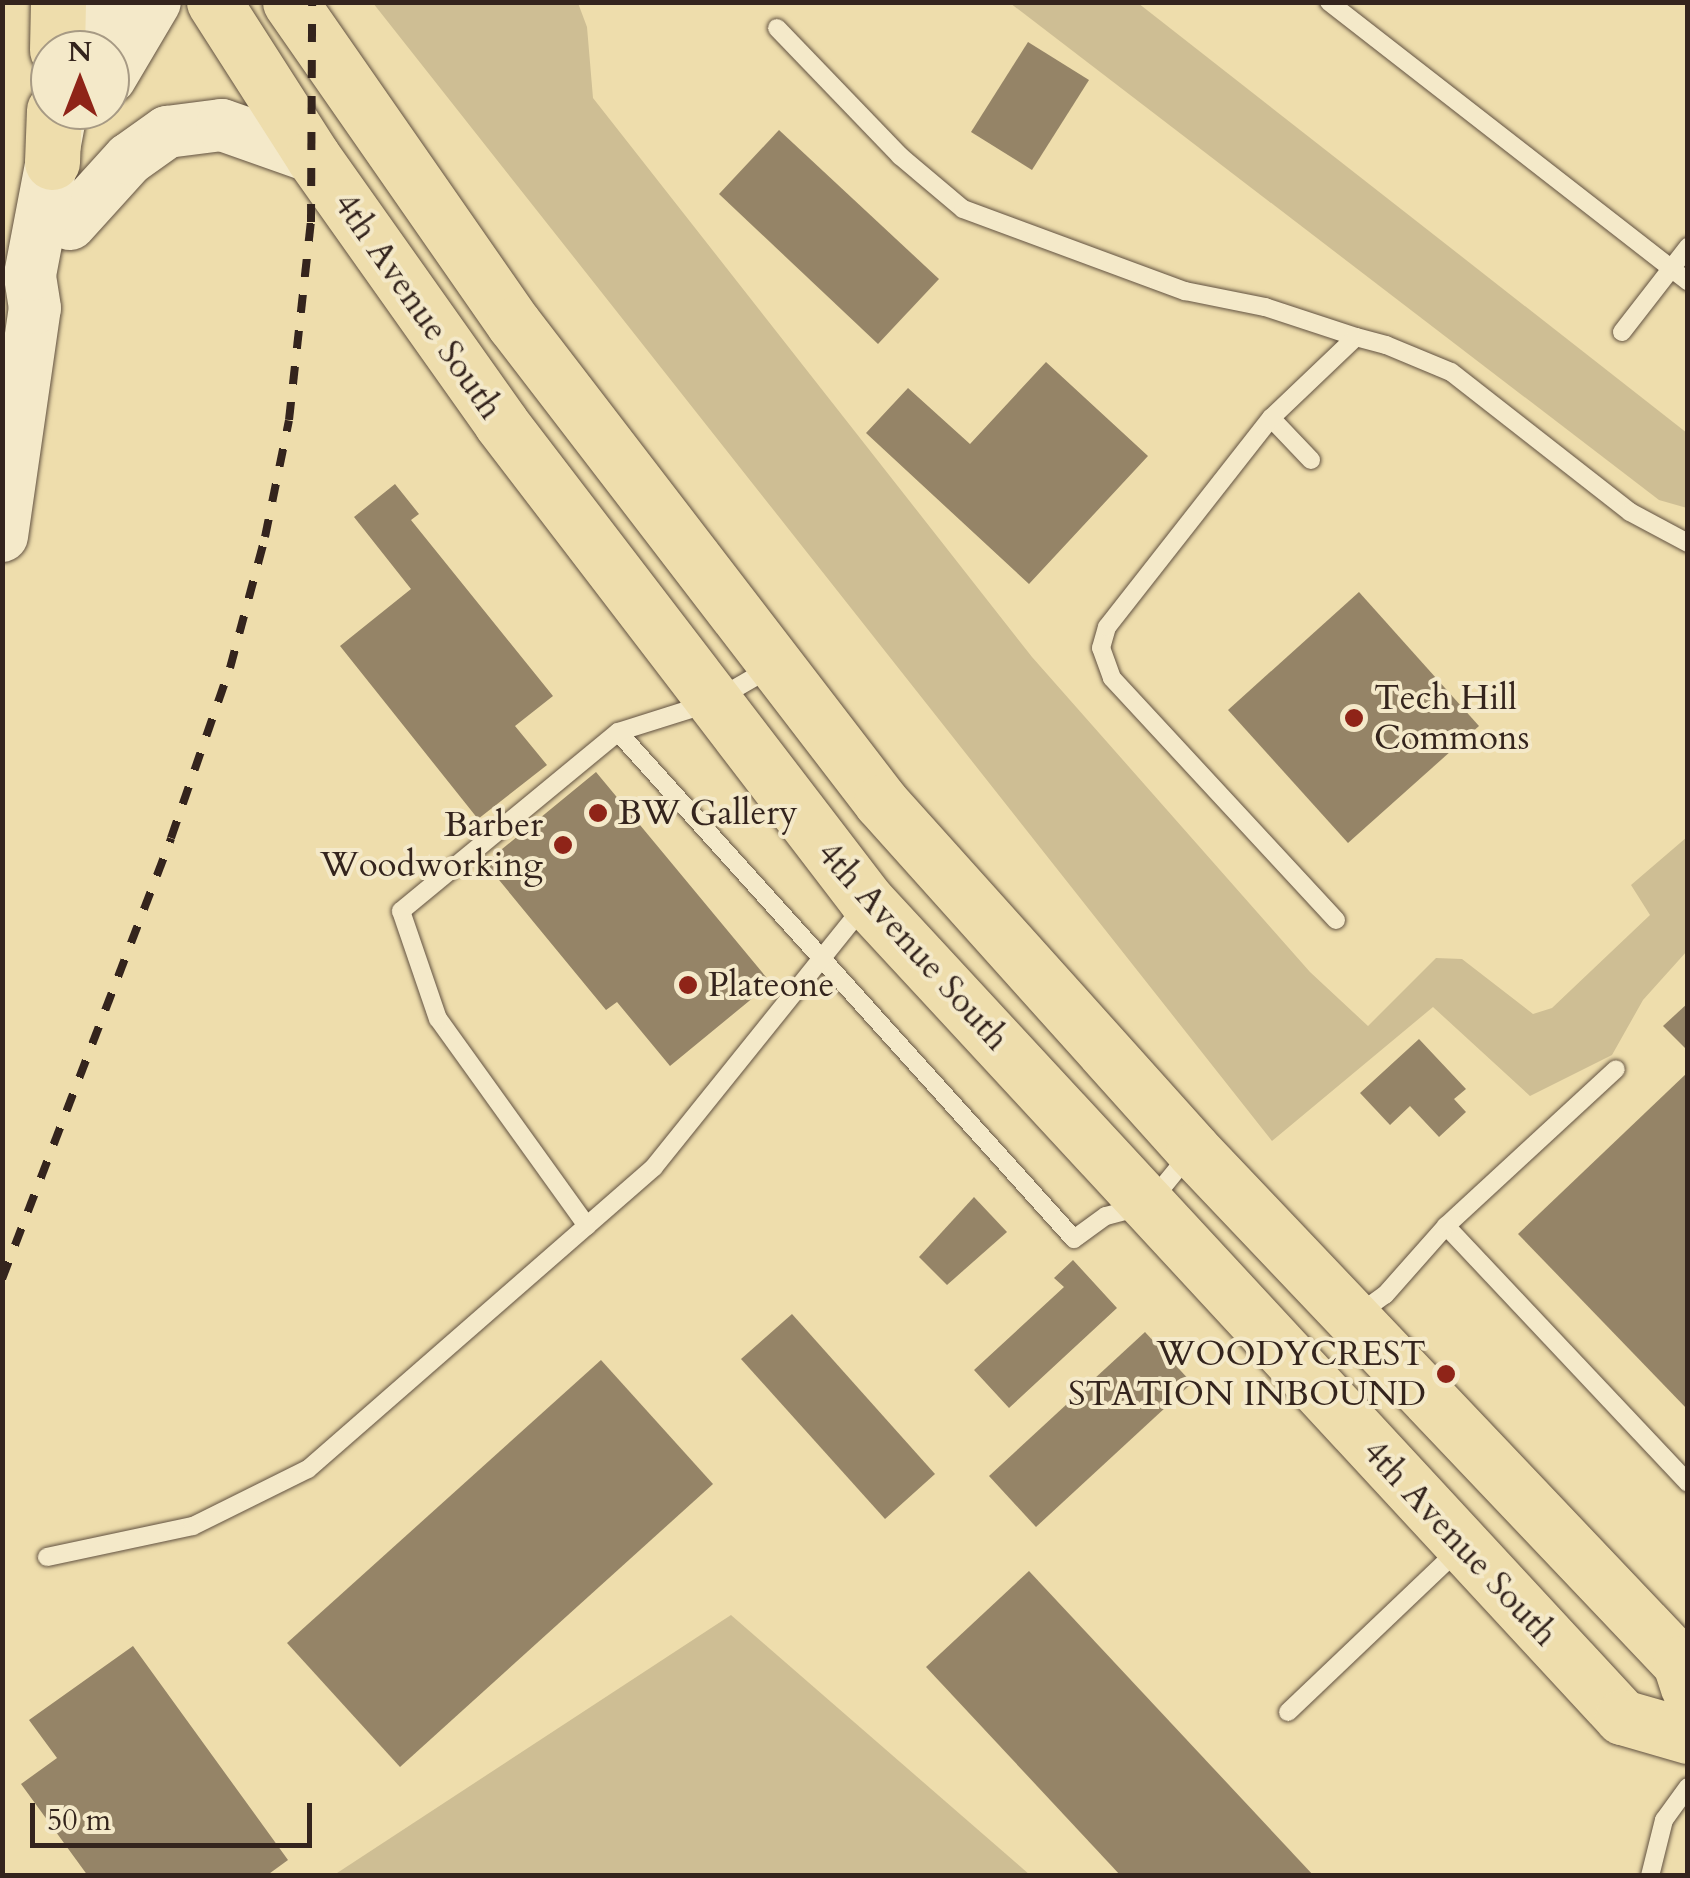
<!DOCTYPE html>
<style>
body{margin:0}
#map{position:relative;width:1690px;height:1878px;overflow:hidden;background:#eeddac;font-family:Cardo,serif}
div>[style]{position:absolute}
[style*='--x']{left:calc(var(--x)*1px);top:calc(var(--y)*1px);width:calc(var(--w)*1px);rotate:calc(var(--a)*1deg)}
.green>*{inset:0;background:#cebe94}
.building>*{inset:0;background:#958467}
.roads{filter:drop-shadow(0 0 2px #625241) drop-shadow(0 0 2px #625241)}
.lane>*{height:18px;margin:-9px;padding:0 9px;transform-origin:9px;border-radius:9px;background:#f4e9c9}
.secondary>*{height:52px;margin:-26px;padding:0 26px;transform-origin:26px;border-radius:26px;background:#f4e9c9}
.primary>*{height:55px;margin:-27.5px;padding:0 27.5px;transform-origin:27.5px;border-radius:27.5px;background:#eeddac}
.rail>*{height:8px;margin-top:-4px;transform-origin:0;background:repeating-linear-gradient(90deg,#34241d 0 18px,transparent 0 36px)}
.dots>*{width:28px;height:28px;translate:-50% -50%;box-sizing:border-box;border:5px solid #f4e9c9;border-radius:50%}
span{translate:-50% -50%;white-space:nowrap;text-align:center;line-height:1.15;-webkit-text-stroke:8px #f4e9c9;paint-order:stroke}
.street-label{font-size:35px;color:#34241d}
.poi-label{font-size:35px;color:#34241d}
.left{translate:0 -50%;text-align:left}
.right{translate:-100% -50%;text-align:right}
.frame{position:absolute;inset:0;border:5px solid #34241d;pointer-events:none}
.north{position:absolute;left:30px;top:30px;width:100px;height:100px;box-sizing:border-box;background:#f4e9c9;border:2px solid #a79a84;border-radius:50%;rotate:0deg;font-size:28px;font-weight:700;line-height:40px;text-align:center;color:#34241d}
.north::after{content:'';display:block;margin:auto;width:35px;height:45px;background:#8f2418;clip-path:polygon(50% 0,100% 100%,50% 72%,0 100%)}
.scale{position:absolute;left:30px;top:1803px;width:282px;height:45px;box-sizing:border-box;border:5px solid #34241d;border-top:0;padding-left:12px;font-size:30px;line-height:35px;white-space:nowrap;color:#34241d;-webkit-text-stroke:8px #f4e9c9;paint-order:stroke}
</style>
<div id="map">
<div class="green">
<div style="clip-path:polygon(373px 3px,578px 3px,587px 27px,593px 98px,1032px 657px,1310px 972px,1368px 1026px,1436px 958px,1462px 959px,1533px 1014px,1552px 1008px,1650px 915px,1631px 885px,1687px 837px,1687px 951px,1643px 1000px,1612px 1055px,1530px 1096px,1433px 1007px,1272px 1141px)"></div>
<div style="clip-path:polygon(1010px 3px,1138px 3px,1687px 433px,1687px 508px,1659px 500px)"></div>
<div style="clip-path:polygon(731px 1615px,1030px 1875px,334px 1875px)"></div>
</div>
<div class="building">
<div style="clip-path:polygon(1028px 42px,1089px 80px,1032px 170px,971px 132px)"></div>
<div style="clip-path:polygon(779px 130px,939px 279px,878px 344px,719px 194px)"></div>
<div style="clip-path:polygon(1046px 362px,1148px 456px,1029px 584px,866px 433px,908px 388px,970px 444px)"></div>
<div style="clip-path:polygon(395px 484px,419px 514px,411px 520px,553px 696px,515px 726px,547px 765px,478px 819px,340px 646px,411px 589px,354px 517px)"></div>
<div style="clip-path:polygon(1359px 592px,1479px 726px,1348px 843px,1228px 710px)"></div>
<div style="clip-path:polygon(596px 772px,771px 983px,670px 1066px,617px 1002px,606px 1010px,485px 863px)"></div>
<div style="clip-path:polygon(1688px 1003px,1688px 1051px,1663px 1026px)"></div>
<div style="clip-path:polygon(1419px 1039px,1466px 1089px,1454px 1099px,1466px 1112px,1439px 1137px,1410px 1106px,1390px 1125px,1360px 1093px)"></div>
<div style="clip-path:polygon(1688px 1072px,1688px 1410px,1518px 1234px)"></div>
<div style="clip-path:polygon(974px 1197px,1007px 1232px,947px 1285px,919px 1257px)"></div>
<div style="clip-path:polygon(1073px 1260px,1117px 1308px,1009px 1408px,974px 1370px,1064px 1287px,1054px 1278px)"></div>
<div style="clip-path:polygon(792px 1314px,935px 1474px,885px 1519px,741px 1359px)"></div>
<div style="clip-path:polygon(1145px 1332px,1192px 1383px,1036px 1527px,989px 1476px)"></div>
<div style="clip-path:polygon(601px 1360px,713px 1484px,400px 1767px,287px 1643px)"></div>
<div style="clip-path:polygon(1029px 1571px,1314px 1876px,1121px 1876px,926px 1667px)"></div>
<div style="clip-path:polygon(133px 1646px,288px 1860px,266px 1876px,88px 1876px,21px 1784px,57px 1758px,29px 1720px)"></div>
</div>
<div class="roads">
<div class="lane">
<div style="--x:1329;--y:2;--w:455;--a:37.9"></div>
<div style="--x:777;--y:28;--w:178;--a:46.1"></div>
<div style="--x:900;--y:156;--w:82;--a:40.1"></div>
<div style="--x:963;--y:209;--w:237;--a:20.3"></div>
<div style="--x:1185;--y:291;--w:82;--a:11.3"></div>
<div style="--x:1265;--y:307;--w:96;--a:18.2"></div>
<div style="--x:1622;--y:332;--w:108;--a:-52.2"></div>
<div style="--x:1271;--y:418;--w:58;--a:46.4"></div>
<div style="--x:618;--y:732;--w:682;--a:48.03"></div>
<div style="--x:1074;--y:1239;--w:39;--a:-36"></div>
<div style="--x:1106;--y:1216;--w:43;--a:-14.7"></div>
<div style="--x:1148;--y:1205;--w:63;--a:-50.8"></div>
<div style="--x:1336;--y:920;--w:330;--a:-132.8"></div>
<div style="--x:1112;--y:678;--w:32;--a:-110"></div>
<div style="--x:1101;--y:648;--w:22;--a:-74"></div>
<div style="--x:1107;--y:627;--w:266;--a:-51.9"></div>
<div style="--x:1271;--y:418;--w:117;--a:-43.6"></div>
<div style="--x:1356;--y:337;--w:31;--a:15"></div>
<div style="--x:1386;--y:345;--w:70;--a:22.6"></div>
<div style="--x:1451;--y:372;--w:227;--a:38"></div>
<div style="--x:1630;--y:512;--w:66;--a:28.1"></div>
<div style="--x:587;--y:1226;--w:255;--a:-125.7"></div>
<div style="--x:438;--y:1019;--w:114;--a:-108.9"></div>
<div style="--x:401;--y:911;--w:281;--a:-39.5"></div>
<div style="--x:618;--y:732;--w:96;--a:-17.5"></div>
<div style="--x:710;--y:703;--w:72;--a:-30.1"></div>
<div style="--x:1446;--y:1226;--w:353;--a:46.7"></div>
<div style="--x:1357;--y:1315;--w:34;--a:-36"></div>
<div style="--x:1385;--y:1295;--w:92;--a:-48.5"></div>
<div style="--x:1446;--y:1226;--w:231;--a:-42.7"></div>
<div style="--x:47;--y:1557;--w:149;--a:-12"></div>
<div style="--x:193;--y:1526;--w:128;--a:-26.4"></div>
<div style="--x:308;--y:1469;--w:459;--a:-41.1"></div>
<div style="--x:654;--y:1167;--w:334;--a:-51.2"></div>
<div style="--x:1288;--y:1712;--w:238;--a:-43.6"></div>
<div style="--x:1650;--y:1876;--w:58;--a:-76"></div>
<div style="--x:1664;--y:1820;--w:41;--a:-54"></div>
</div>
<div class="secondary">
<div style="--x:77;--y:50;--w:55;--a:-60.6"></div>
<div style="--x:110;--y:78;--w:88;--a:-59.4"></div>
<div style="--x:70;--y:224;--w:88;--a:-47.8"></div>
<div style="--x:129;--y:159;--w:47;--a:-35.4"></div>
<div style="--x:167;--y:132;--w:55;--a:-7.3"></div>
<div style="--x:222;--y:125;--w:96;--a:19.4"></div>
<div style="--x:2;--y:536;--w:230;--a:-81.8"></div>
<div style="--x:35;--y:308;--w:33;--a:-99"></div>
<div style="--x:30;--y:275;--w:160;--a:-79.2"></div>
</div>
<div class="primary">
<div style="--x:214;--y:2;--w:184;--a:57.4"></div>
<div style="--x:313;--y:157;--w:326;--a:54.7"></div>
<div style="--x:501;--y:423;--w:602;--a:52.56"></div>
<div style="--x:867;--y:901;--w:1112;--a:47.22"></div>
<div style="--x:1622;--y:1717;--w:69;--a:16.1"></div>
<div style="--x:290;--y:2;--w:392;--a:55.2"></div>
<div style="--x:514;--y:324;--w:603;--a:52.48"></div>
<div style="--x:881;--y:802;--w:467;--a:48.1"></div>
<div style="--x:1193;--y:1150;--w:707;--a:46.49"></div>
<div style="--x:1680;--y:1663;--w:25;--a:72"></div>
<div style="--x:57;--y:50;--w:48;--a:-88.8"></div>
<div style="--x:52;--y:162;--w:52;--a:-87.8"></div>
</div>
</div>
<div class="rail">
<div style="--x:2;--y:1279;--w:472;--a:-69"></div>
<div style="--x:171;--y:838;--w:180;--a:-70.9"></div>
<div style="--x:230;--y:668;--w:136;--a:-75"></div>
<div style="--x:265;--y:537;--w:119;--a:-78.4"></div>
<div style="--x:289;--y:420;--w:199;--a:-83.7"></div>
<div style="--x:311;--y:222;--w:220;--a:-89.7"></div>
</div>
<div class="dots">
<div style="left:1354px;top:718px;background:#8f2418"></div>
<div style="left:598px;top:813px;background:#8f2418"></div>
<div style="left:563px;top:845px;background:#8f2418"></div>
<div style="left:688px;top:985px;background:#8f2418"></div>
<div style="left:1446px;top:1374px;background:#8f2418"></div>
</div>
<div class="street-label">
<span style="left:418px;top:306px;rotate:55deg">4th Avenue South</span>
<span style="left:913px;top:946px;rotate:48deg">4th Avenue South</span>
<span style="left:1460px;top:1543px;rotate:47deg">4th Avenue South</span>
</div>
<div class="poi-label">
<span class="left" style="left:1374px;top:718px">Tech Hill<br>Commons</span>
<span class="left" style="left:618px;top:813px">BW Gallery</span>
<span class="right" style="left:543px;top:845px">Barber<br>Woodworking</span>
<span class="left" style="left:708px;top:985px">Plateone</span>
<span class="right" style="left:1426px;top:1374px">WOODYCREST<br>STATION INBOUND</span>
</div>
<div class="frame"></div>
<div class="north">N</div>
<div class="scale">50 m</div>
</div>
